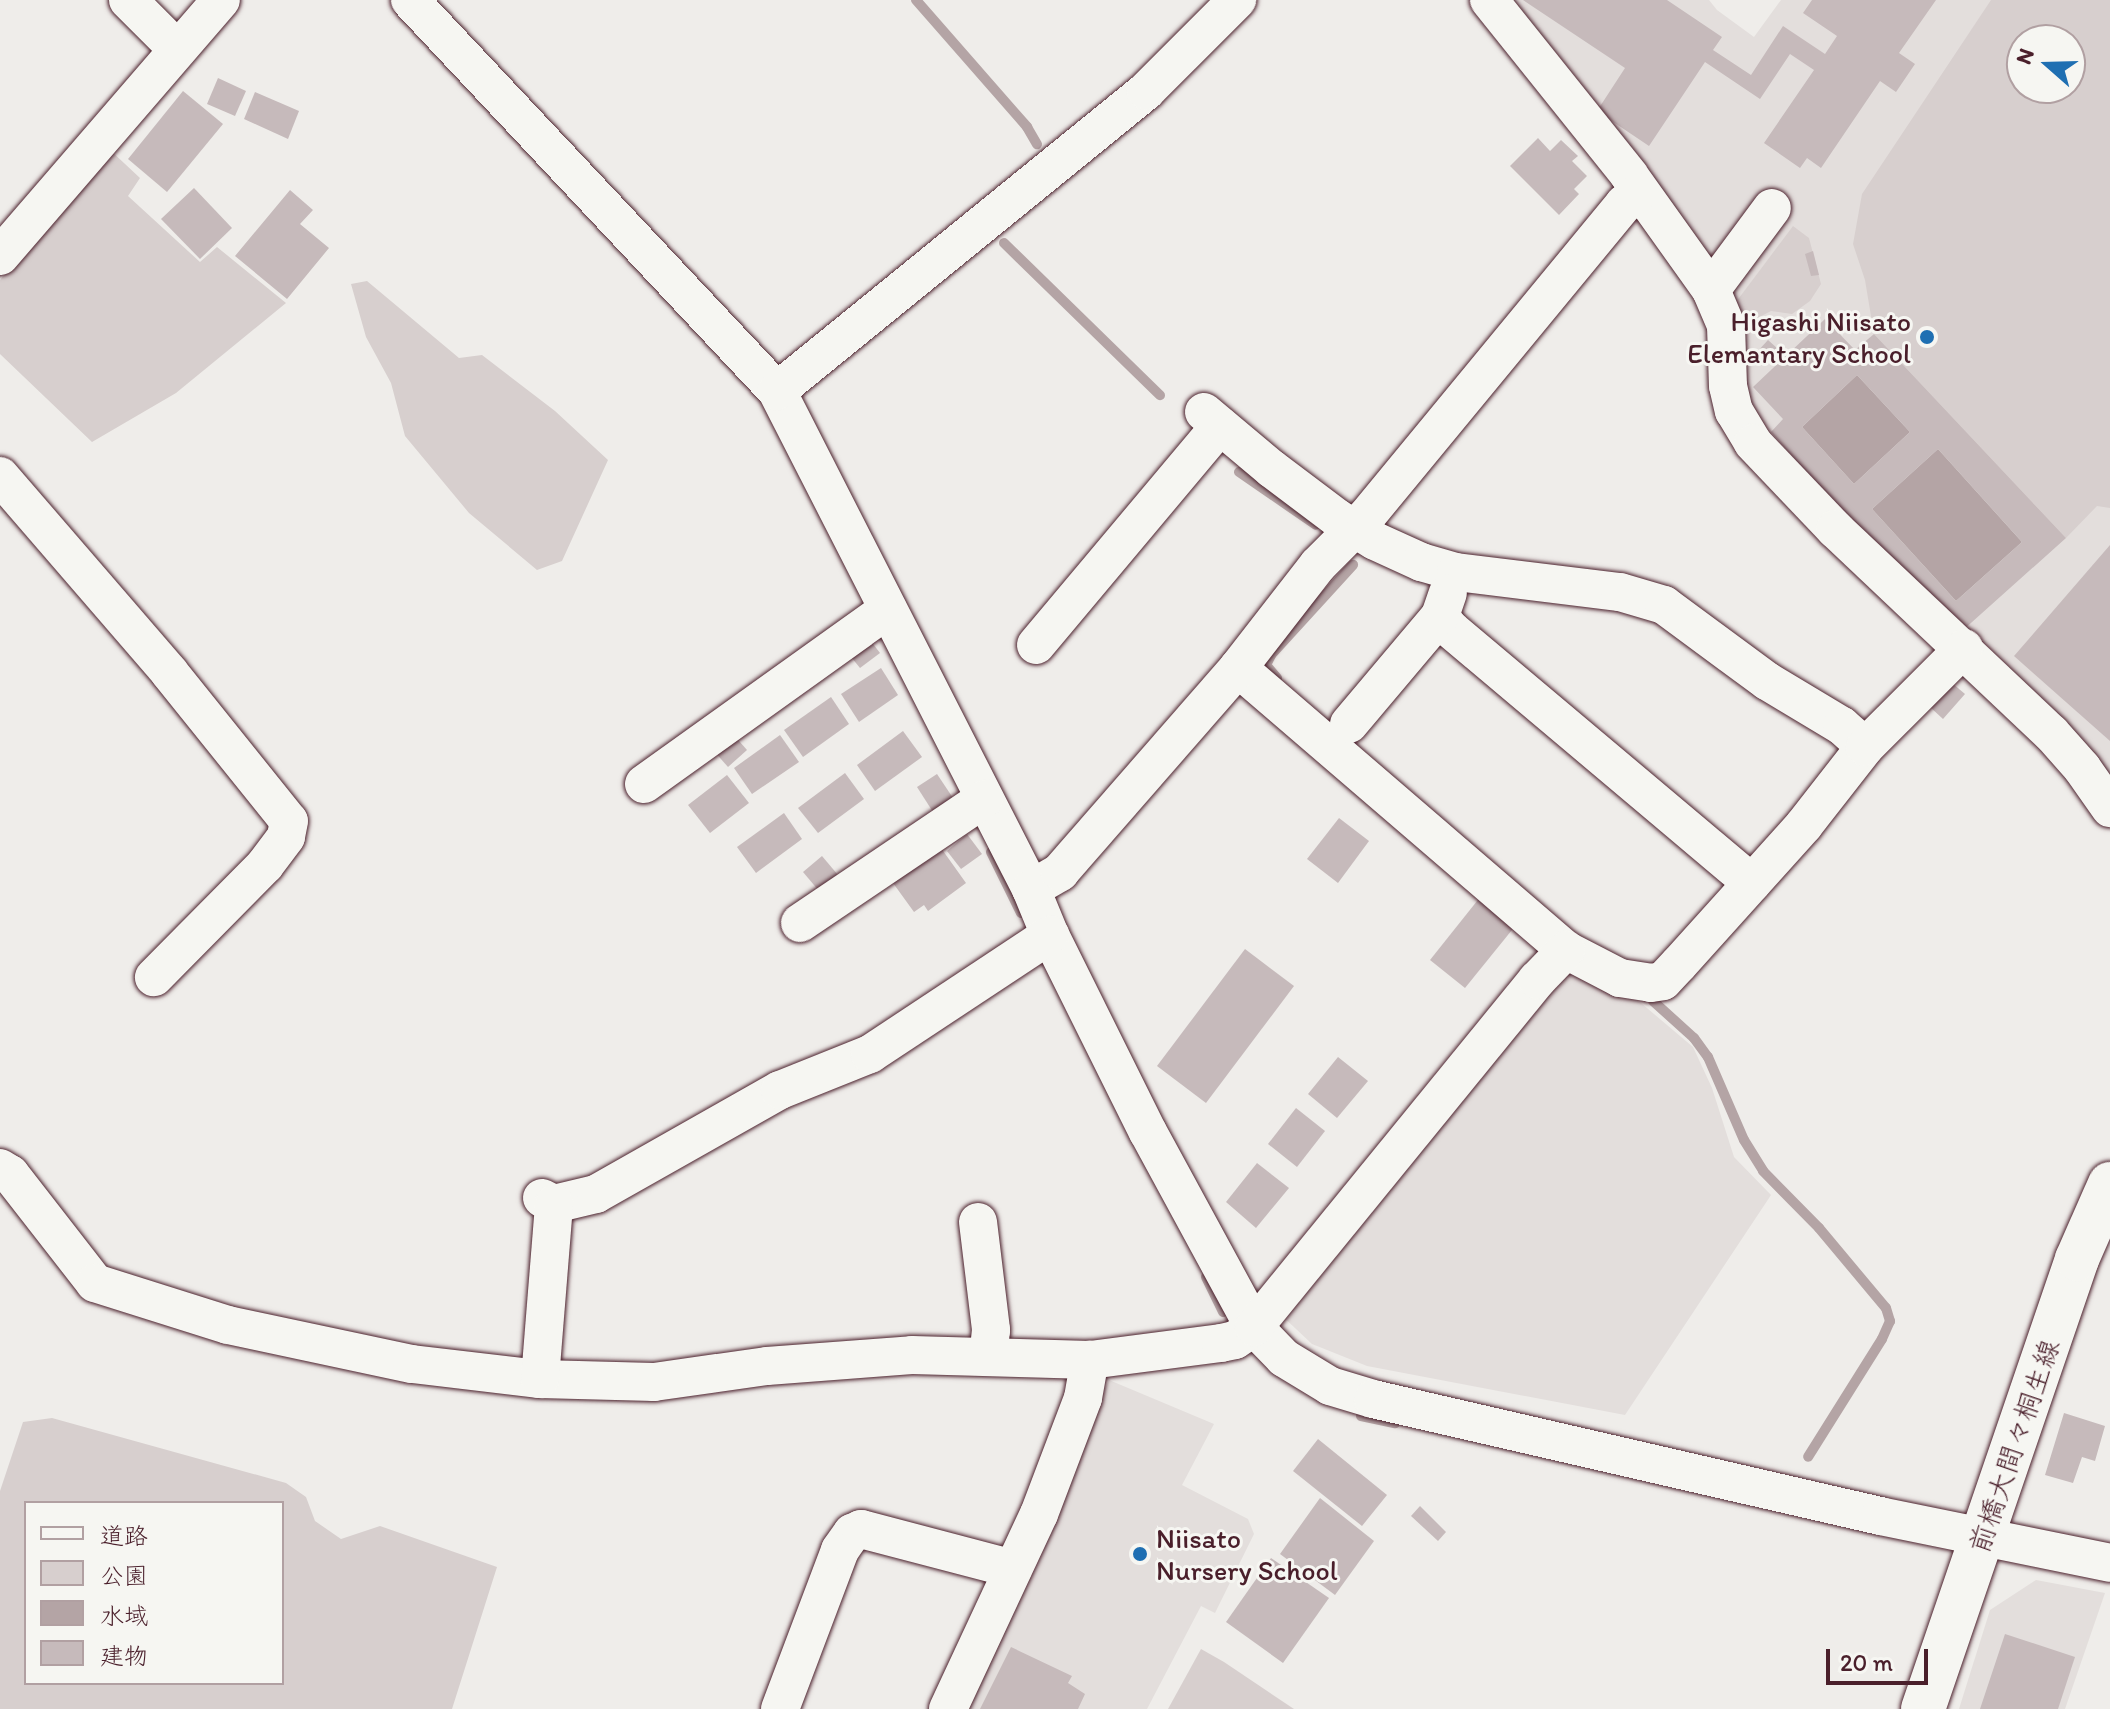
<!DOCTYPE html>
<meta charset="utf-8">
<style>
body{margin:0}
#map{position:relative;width:2110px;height:1709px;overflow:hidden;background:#efedea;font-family:Itim,"Klee One",sans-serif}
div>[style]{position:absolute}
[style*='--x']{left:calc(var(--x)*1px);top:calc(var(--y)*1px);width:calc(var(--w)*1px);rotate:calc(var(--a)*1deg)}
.built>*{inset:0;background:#e3dedc}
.green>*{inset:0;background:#d7cfce}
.water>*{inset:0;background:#b4a4a5}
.stream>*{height:10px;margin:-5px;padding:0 5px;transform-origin:5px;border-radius:5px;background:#b4a4a5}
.building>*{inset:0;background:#c6babb}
.roads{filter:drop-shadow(0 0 2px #4a1f2b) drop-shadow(0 0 2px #4a1f2b)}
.minor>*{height:38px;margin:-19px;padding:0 19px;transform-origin:19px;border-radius:19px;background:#f6f6f2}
.major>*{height:44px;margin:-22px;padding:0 22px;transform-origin:22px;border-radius:22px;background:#f6f6f2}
.dots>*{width:22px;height:22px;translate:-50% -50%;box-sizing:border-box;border:4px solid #f6f6f2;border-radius:50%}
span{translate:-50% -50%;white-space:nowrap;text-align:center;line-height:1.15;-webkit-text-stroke:6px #f6f6f2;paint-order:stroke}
.poi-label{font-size:28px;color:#4a1f2b}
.right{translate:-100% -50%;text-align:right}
.left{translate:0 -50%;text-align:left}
.street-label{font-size:28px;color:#4a1f2b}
.legend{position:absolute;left:24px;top:1501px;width:260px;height:184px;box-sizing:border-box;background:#f6f6f2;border:2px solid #b1a0a2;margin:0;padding:10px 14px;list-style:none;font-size:24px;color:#4a1f2b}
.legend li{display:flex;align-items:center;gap:16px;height:40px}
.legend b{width:40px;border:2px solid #b1a0a2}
.north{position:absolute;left:2006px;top:24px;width:80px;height:80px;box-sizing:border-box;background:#f6f6f2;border:2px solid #b1a0a2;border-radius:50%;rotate:290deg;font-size:22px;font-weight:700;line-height:32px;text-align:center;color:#4a1f2b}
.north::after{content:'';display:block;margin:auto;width:28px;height:36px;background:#1f6fb2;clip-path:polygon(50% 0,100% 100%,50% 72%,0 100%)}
.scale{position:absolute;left:1826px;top:1649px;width:102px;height:36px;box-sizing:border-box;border:4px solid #4a1f2b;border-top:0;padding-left:10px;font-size:24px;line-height:28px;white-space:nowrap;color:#4a1f2b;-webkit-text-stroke:6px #f6f6f2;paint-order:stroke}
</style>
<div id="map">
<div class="built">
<div style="clip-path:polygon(evenodd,1504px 0,1709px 0,1717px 10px,1754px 37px,1781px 0,2110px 0,2110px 785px,1754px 414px,1748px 398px,1744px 325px,1736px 302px,1504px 0,2022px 40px,2070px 40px,2070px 88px,2022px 88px,2022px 40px)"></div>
<div style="clip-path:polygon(1570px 970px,1589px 975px,1641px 1003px,1693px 1047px,1712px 1088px,1734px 1157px,1771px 1195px,1625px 1415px,1367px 1366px,1312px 1344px,1279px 1313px)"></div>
<div style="clip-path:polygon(1109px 1380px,1214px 1424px,1182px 1485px,1248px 1519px,1254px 1534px,1215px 1613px,1201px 1606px,1147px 1709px,966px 1709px)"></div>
<div style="clip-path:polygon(2036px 1580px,2105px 1593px,2065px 1709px,1959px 1709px,1990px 1610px)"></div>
</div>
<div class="green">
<div style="clip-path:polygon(evenodd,1991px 0,2110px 0,2110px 508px,2097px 506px,2066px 538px,1874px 334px,1865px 280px,1853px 244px,1862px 194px,1991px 0,2022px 40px,2070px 40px,2070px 88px,2022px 88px,2022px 40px)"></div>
<div style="clip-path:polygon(109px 149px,140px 178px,128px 196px,200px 262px,217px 247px,286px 303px,176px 393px,92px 442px,0 354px,0 280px)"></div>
<div style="clip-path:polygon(1793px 226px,1809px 238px,1821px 284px,1810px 301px,1792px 314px,1771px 311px,1744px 325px,1736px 302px)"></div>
<div style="clip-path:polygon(367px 281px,459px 358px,482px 355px,555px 411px,608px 460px,562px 561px,537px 570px,469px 513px,405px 436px,391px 383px,366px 337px,351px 284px)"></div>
<div style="clip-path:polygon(evenodd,52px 1418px,286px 1483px,306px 1497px,315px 1521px,341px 1539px,380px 1526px,497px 1567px,452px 1709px,0 1709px,0 1491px,23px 1422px,52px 1418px,26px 1503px,282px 1503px,282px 1683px,26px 1683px,26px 1503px)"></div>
<div style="clip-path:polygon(1201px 1649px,1224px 1662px,1294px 1709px,1168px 1709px)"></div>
</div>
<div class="water">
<div style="clip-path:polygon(1857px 375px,1910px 432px,1854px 484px,1802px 427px)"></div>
<div style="clip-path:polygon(1938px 449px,2022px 542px,1956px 601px,1872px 509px)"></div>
</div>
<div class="stream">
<div style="--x:916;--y:0;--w:169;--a:48.8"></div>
<div style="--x:1027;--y:127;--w:20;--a:60"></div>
<div style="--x:1004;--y:243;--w:218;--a:44.3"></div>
<div style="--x:1239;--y:472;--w:93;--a:34.5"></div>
<div style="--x:1277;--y:678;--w:17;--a:-130"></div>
<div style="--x:1266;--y:665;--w:11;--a:-63"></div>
<div style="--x:1271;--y:655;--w:122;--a:-47.7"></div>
<div style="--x:991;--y:852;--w:68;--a:63.8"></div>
<div style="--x:1653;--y:1001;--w:55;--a:42.1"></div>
<div style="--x:1694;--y:1038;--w:24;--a:54"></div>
<div style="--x:1708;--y:1057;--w:90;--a:66.6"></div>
<div style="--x:1744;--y:1140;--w:36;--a:58"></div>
<div style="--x:1763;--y:1171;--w:80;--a:45.5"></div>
<div style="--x:1819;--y:1228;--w:104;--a:50.1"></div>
<div style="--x:1886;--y:1308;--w:14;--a:73"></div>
<div style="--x:1890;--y:1321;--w:20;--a:114"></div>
<div style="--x:1882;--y:1339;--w:139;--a:122.1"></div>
<div style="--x:1206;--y:1277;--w:39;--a:64"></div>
<div style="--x:1361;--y:1416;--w:35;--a:12"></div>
</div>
<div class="building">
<div style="clip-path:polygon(1523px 0,1667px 0,1722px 37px,1713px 50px,1751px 75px,1783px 26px,1825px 54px,1837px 36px,1803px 13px,1812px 0,1936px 0,1899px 53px,1915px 64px,1896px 92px,1880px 81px,1821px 168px,1807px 158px,1800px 168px,1764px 143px,1814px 70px,1790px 54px,1760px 99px,1705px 62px,1649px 146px,1597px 111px,1625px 68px)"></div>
<div style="clip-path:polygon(218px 78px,246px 91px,235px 116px,207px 104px)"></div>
<div style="clip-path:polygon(183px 91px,223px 124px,167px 192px,128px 159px)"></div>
<div style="clip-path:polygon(255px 92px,299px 111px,288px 139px,244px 119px)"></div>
<div style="clip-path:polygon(1538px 138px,1550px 151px,1561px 140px,1578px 156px,1572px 161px,1587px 176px,1574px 189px,1579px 194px,1559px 215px,1510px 166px)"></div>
<div style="clip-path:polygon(194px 188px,232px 228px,200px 259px,161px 219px)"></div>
<div style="clip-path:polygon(290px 190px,313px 210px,300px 224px,329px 248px,287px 299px,235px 256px)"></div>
<div style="clip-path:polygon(1813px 251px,1819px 275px,1811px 276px,1805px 254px)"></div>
<div style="clip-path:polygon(evenodd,1825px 319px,1855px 350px,1874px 334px,2066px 538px,1962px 631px,1841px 512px,1771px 432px,1783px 419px,1753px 387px,1825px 319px,1857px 375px,1910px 432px,1854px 484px,1802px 427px,1857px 375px,1825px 319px,1938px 449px,2022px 542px,1956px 601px,1872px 509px,1938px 449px)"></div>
<div style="clip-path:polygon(1768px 340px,1778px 349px,1765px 362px,1756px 353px)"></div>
<div style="clip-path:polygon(2110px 545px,2110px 741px,2014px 656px)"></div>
<div style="clip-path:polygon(867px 636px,880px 653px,860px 668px,847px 652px)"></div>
<div style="clip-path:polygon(881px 668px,898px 695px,859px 722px,841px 694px)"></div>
<div style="clip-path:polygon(1952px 683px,1965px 694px,1943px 719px,1930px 707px)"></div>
<div style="clip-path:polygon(831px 697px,849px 724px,803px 757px,784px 730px)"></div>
<div style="clip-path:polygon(903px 731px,922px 757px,875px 791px,857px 765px)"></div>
<div style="clip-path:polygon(732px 733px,747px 750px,728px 767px,713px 750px)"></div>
<div style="clip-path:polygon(780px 735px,799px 762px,752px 794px,734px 768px)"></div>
<div style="clip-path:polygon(845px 773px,864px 799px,818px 833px,798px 808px)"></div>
<div style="clip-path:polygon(937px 774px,953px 798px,933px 812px,917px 787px)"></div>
<div style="clip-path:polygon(727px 775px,749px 803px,710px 833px,688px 805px)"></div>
<div style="clip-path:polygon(784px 813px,802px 839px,756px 873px,737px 847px)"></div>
<div style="clip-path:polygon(1339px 818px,1369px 841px,1338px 883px,1307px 859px)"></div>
<div style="clip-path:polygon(967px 834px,982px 854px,961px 869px,947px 851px)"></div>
<div style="clip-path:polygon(941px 848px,966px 883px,928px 911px,924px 905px,914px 912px,893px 883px)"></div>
<div style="clip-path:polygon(822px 856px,838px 875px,819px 891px,803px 872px)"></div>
<div style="clip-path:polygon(1481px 896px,1516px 925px,1465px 988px,1430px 960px)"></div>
<div style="clip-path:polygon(1245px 949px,1294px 986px,1206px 1103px,1157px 1066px)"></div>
<div style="clip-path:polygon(1338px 1057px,1368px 1081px,1337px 1118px,1308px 1094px)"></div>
<div style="clip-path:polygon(1296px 1108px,1325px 1131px,1297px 1167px,1268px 1144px)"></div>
<div style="clip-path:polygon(1257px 1163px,1289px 1188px,1256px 1228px,1226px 1202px)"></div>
<div style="clip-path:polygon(2064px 1413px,2105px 1426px,2095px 1461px,2082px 1457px,2073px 1483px,2045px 1475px)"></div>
<div style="clip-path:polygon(1318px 1439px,1387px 1495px,1362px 1526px,1293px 1471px)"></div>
<div style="clip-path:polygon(1320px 1498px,1374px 1541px,1335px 1595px,1280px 1554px)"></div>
<div style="clip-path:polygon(1420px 1506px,1446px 1532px,1438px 1541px,1411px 1516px)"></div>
<div style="clip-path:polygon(1271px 1558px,1329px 1598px,1283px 1663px,1226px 1622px)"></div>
<div style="clip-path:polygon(2005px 1634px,2075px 1657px,2058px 1709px,1980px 1709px)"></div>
<div style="clip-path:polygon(1011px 1647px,1072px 1676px,1068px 1683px,1085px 1694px,1078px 1709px,980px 1709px)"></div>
</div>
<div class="roads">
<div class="minor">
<div style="--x:128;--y:0;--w:68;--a:45"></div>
<div style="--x:410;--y:0;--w:536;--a:46.81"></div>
<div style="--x:777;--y:391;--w:559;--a:62.98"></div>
<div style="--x:1031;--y:889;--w:50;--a:67.6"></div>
<div style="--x:1050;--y:935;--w:220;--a:63.6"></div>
<div style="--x:1148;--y:1132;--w:222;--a:61.5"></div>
<div style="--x:1254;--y:1327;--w:43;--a:45.9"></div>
<div style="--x:1284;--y:1358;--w:54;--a:31.3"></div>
<div style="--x:1330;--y:1386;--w:45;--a:16.8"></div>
<div style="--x:1373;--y:1399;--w:520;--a:12.99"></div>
<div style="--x:1880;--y:1516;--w:235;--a:11.5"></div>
<div style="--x:1489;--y:0;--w:224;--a:51.3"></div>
<div style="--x:1629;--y:175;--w:141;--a:54.5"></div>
<div style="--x:1711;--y:290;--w:39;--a:67"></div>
<div style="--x:1726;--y:326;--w:60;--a:88.1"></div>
<div style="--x:1728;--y:386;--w:26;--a:77"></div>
<div style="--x:1734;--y:411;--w:37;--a:59"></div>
<div style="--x:1753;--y:443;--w:119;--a:46.4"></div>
<div style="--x:1835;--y:529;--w:297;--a:43.4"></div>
<div style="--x:2051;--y:733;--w:47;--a:48.5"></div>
<div style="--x:2082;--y:768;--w:49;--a:55"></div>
<div style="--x:0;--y:256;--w:338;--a:-49.2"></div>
<div style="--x:1711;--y:290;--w:102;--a:-53.4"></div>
<div style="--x:777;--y:391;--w:476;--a:-39.1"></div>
<div style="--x:1146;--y:91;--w:129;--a:-45"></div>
<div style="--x:1204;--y:412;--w:89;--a:40"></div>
<div style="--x:1272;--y:469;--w:81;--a:37"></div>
<div style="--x:1337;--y:518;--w:44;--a:31.2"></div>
<div style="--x:1375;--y:541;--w:51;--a:24.5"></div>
<div style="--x:1421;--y:562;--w:36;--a:16"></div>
<div style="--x:1456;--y:572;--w:165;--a:7"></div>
<div style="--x:1620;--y:592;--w:46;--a:16.5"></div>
<div style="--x:1664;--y:605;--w:128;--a:36.4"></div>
<div style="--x:1767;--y:681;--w:87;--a:31"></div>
<div style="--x:1842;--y:726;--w:31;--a:42"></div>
<div style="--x:0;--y:476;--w:259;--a:49.2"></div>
<div style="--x:169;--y:672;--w:191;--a:51.2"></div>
<div style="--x:289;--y:821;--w:16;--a:101"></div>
<div style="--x:286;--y:837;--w:35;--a:127"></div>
<div style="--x:265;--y:865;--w:158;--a:134.7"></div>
<div style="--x:1440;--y:616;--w:15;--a:53"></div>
<div style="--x:1449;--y:628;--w:396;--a:40.1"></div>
<div style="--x:1036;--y:645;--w:286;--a:-50"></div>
<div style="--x:1238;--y:668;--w:433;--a:40.7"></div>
<div style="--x:1566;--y:950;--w:61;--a:27.4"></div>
<div style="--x:1620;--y:978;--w:31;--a:9"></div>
<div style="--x:1651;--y:983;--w:12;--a:-9"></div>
<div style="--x:1663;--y:981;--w:23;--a:-47"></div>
<div style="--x:1679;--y:964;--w:187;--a:-48"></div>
<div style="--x:1804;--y:825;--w:99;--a:-52"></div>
<div style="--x:1865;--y:747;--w:140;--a:-45"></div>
<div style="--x:1349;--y:724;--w:141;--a:-49.9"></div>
<div style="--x:1440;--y:616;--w:24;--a:-71"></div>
<div style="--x:644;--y:784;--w:300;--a:-35.6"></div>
<div style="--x:1031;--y:889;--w:34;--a:-30"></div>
<div style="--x:1060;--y:872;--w:271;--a:-48.9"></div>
<div style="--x:1238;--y:668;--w:130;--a:-52.2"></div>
<div style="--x:1318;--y:565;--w:68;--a:-45"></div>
<div style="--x:1366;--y:517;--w:406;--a:-50.5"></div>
<div style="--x:1624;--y:204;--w:19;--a:-39"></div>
<div style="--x:800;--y:923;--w:222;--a:-34"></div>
<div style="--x:0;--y:1168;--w:12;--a:31"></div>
<div style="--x:10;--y:1174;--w:138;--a:52.1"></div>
<div style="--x:95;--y:1283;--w:139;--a:17.5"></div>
<div style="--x:228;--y:1325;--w:188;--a:12"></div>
<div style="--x:412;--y:1364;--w:129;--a:6.7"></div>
<div style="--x:540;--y:1379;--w:114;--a:1.5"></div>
<div style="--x:654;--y:1382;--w:114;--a:-8.1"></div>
<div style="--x:767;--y:1366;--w:145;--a:-4.3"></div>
<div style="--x:912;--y:1355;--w:178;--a:1.6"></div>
<div style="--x:1090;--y:1360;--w:132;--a:-7.4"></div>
<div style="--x:1221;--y:1343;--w:14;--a:-12"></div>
<div style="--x:1235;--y:1340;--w:23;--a:-34"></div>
<div style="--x:1254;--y:1327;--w:448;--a:-50.8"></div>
<div style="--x:1537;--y:980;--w:42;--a:-46"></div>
<div style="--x:542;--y:1198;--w:13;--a:27"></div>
<div style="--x:554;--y:1204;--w:43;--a:-13.4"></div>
<div style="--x:596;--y:1194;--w:211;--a:-29.5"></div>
<div style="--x:780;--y:1090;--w:97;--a:-21.8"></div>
<div style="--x:870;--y:1054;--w:216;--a:-33.5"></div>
<div style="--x:978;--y:1222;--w:109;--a:83.1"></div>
<div style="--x:991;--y:1330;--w:27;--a:96"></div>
<div style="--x:540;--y:1379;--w:176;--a:-85.4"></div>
<div style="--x:780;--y:1709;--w:170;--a:-69.3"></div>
<div style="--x:840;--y:1550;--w:21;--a:-55"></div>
<div style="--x:852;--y:1533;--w:10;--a:-24"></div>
<div style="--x:861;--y:1529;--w:157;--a:14.7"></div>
<div style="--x:948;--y:1709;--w:215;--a:-65"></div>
<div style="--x:1039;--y:1514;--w:124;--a:-69.2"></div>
<div style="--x:1083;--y:1398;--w:39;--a:-80"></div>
</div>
<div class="major">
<div style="--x:1923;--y:1709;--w:476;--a:-71.1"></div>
<div style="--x:2077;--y:1259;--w:82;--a:-66.3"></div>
</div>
</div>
<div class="dots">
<div style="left:1927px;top:337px;background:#1f6fb2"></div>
<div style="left:1140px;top:1554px;background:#1f6fb2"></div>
</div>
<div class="poi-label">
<span class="right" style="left:1911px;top:337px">Higashi Niisato<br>Elemantary School</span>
<span class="left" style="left:1156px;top:1554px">Niisato<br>Nursery School</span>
</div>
<div class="street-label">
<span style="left:2014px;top:1446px;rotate:-71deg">前橋大間々桐生線</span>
</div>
<ul class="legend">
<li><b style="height:10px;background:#f6f6f2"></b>道路</li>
<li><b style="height:22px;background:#d7cfce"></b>公園</li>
<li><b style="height:22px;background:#b4a4a5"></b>水域</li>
<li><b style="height:22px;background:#c6babb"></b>建物</li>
</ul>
<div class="north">N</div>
<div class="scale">20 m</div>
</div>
